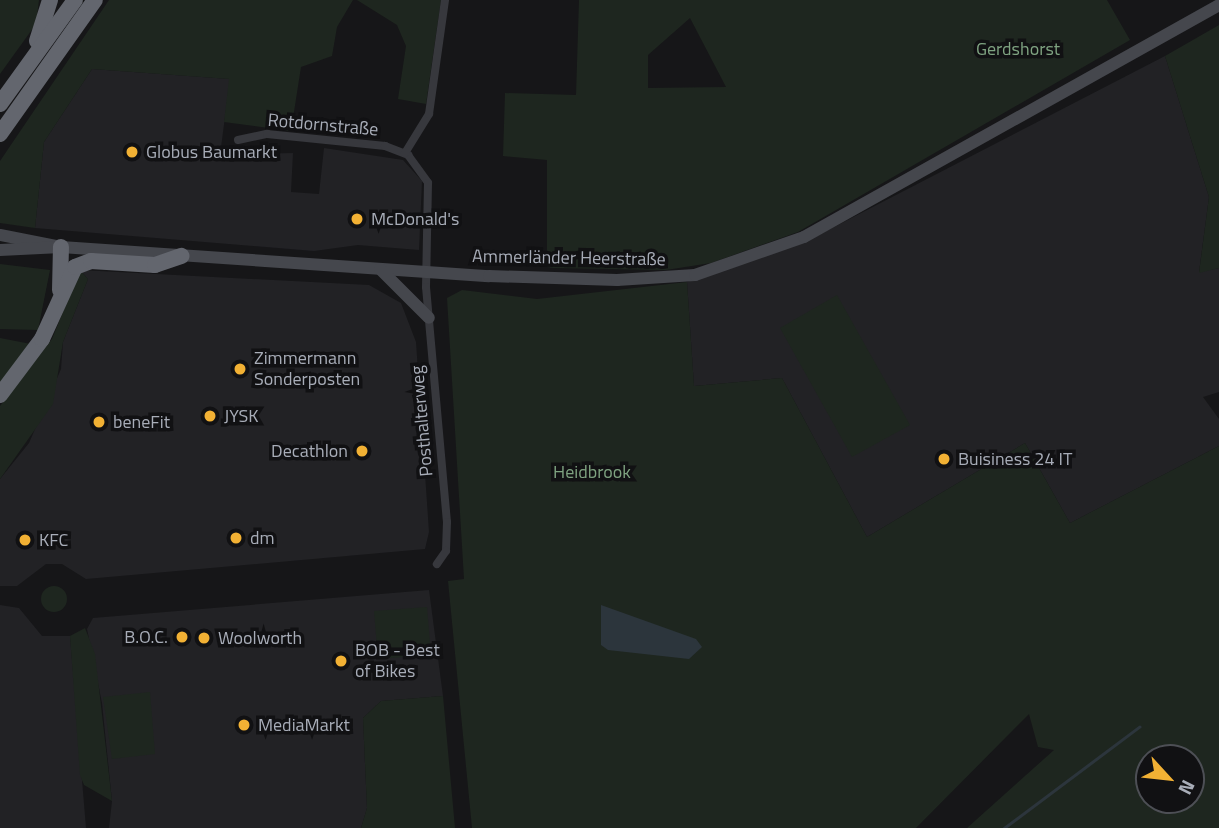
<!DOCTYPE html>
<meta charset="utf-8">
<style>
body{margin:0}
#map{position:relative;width:1219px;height:828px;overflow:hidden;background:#161618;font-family:"Titillium Web",sans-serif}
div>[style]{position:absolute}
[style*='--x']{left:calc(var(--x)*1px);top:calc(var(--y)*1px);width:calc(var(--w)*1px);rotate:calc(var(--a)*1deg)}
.built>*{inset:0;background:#222225}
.green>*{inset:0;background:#1e261f}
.round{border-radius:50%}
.water>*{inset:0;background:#2c353c}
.stream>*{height:2.5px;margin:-1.25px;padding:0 1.25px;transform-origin:1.25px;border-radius:1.25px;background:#2c353c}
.street>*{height:8px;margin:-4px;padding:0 4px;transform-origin:4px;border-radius:4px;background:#37383d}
.secondary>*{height:12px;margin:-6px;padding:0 6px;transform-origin:6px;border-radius:6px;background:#45474d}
.highway>*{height:16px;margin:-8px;padding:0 8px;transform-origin:8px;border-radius:8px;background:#63666e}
.dots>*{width:19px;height:19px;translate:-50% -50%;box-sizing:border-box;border:4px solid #111113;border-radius:50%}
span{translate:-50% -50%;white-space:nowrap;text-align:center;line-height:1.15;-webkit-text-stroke:7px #111113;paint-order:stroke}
.park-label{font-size:18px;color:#7fa381}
.street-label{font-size:18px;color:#a8adb8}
.poi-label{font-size:18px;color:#a8adb8}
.left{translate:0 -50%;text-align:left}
.right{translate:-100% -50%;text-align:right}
.north{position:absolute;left:1135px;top:744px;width:70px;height:70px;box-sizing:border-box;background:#111113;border:2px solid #4d4f55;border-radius:50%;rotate:117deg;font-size:19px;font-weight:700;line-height:28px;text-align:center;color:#a8adb8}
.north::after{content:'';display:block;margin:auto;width:24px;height:32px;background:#f2b134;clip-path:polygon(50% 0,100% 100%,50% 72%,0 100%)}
</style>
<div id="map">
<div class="built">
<div style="clip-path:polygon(1165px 56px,1209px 197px,1199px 272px,1219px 268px,1219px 392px,1203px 397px,1219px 419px,1219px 446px,1070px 523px,1025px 443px,867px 537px,782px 378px,694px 386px,687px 282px,805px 242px)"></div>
<div style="clip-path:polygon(92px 69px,230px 79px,220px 155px,293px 153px,291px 192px,319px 194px,324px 148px,403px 160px,422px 181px,419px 250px,358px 245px,314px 251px,35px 228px,44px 142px)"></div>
<div style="clip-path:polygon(80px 270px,369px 285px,401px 303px,416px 342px,429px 532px,425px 549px,86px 579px,62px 564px,46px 564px,17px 586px,0 586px,0 479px,29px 443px,61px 369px,63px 342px,88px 279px)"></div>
<div style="clip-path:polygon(429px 590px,443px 696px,381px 701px,363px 718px,367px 808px,361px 828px,109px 828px,112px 801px,102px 703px,87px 629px,93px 618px)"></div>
<div style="clip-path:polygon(0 605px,19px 608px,42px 636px,70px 636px,86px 828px,0 828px)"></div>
</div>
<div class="green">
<div style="clip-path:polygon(0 0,39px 0,36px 24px,0 74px)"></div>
<div style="clip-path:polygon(109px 0,353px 0,337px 27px,332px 56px,301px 67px,291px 131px,224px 122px,229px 79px,92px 69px,44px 142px,35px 228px,0 223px,0 161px)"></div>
<div style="clip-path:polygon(357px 0,441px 0,426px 104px,398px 99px,406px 46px,397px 25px)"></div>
<div style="clip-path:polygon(evenodd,579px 0,1107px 0,1130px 40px,798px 232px,711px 263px,666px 270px,553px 268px,547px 267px,547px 160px,503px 156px,505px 93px,576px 95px,579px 0,690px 18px,726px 87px,648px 88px,648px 55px,690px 18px)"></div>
<div style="clip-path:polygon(1219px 25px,1219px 268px,1199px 273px,1209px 197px,1165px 56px)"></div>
<div style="clip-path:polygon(0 264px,50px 270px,38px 330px,0 329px)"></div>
<div style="clip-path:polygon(80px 270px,88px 279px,63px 342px,53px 404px,0 479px,0 406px,52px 339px)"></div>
<div style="clip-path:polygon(evenodd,687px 282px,694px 386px,782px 378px,867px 537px,1025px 443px,1070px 523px,1219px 446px,1219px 828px,967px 828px,1054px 750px,1038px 747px,1029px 714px,916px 828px,472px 828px,448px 581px,464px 579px,447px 298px,462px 290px,537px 299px,687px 282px,1149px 758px,1191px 758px,1191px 800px,1149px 800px,1149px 758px)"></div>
<div style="clip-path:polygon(837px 295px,910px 425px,852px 457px,780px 328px)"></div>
<div style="clip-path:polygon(0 338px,31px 344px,0 386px)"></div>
<div class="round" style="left:41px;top:586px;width:26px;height:26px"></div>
<div style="clip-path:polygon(427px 607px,431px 655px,378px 659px,374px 611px)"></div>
<div style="clip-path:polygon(85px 628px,95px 654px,112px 801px,84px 785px,80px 775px,70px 636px)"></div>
<div style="clip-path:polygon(150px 692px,155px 754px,112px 759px,103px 697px)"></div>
<div style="clip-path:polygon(443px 696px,455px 828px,361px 828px,367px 808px,363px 718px,381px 701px)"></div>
</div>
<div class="water">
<div style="clip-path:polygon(601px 605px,696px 639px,702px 647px,689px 659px,608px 650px,601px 645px)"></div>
</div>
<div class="stream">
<div style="--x:1004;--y:828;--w:169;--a:-36.8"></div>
</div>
<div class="street">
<div style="--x:238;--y:140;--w:30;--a:-12"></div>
<div style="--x:267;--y:134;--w:119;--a:5.8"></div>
<div style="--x:385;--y:146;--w:25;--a:21"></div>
<div style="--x:408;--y:155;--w:34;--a:54"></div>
<div style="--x:428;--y:183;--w:104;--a:91.1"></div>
<div style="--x:426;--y:287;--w:236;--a:84.9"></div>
<div style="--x:447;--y:522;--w:29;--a:92"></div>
<div style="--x:446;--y:551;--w:16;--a:125"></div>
<div style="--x:405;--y:153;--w:46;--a:-58.4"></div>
<div style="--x:429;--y:114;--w:115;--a:-82"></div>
</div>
<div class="secondary">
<div style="--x:0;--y:235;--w:62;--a:11.1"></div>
<div style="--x:61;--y:247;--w:429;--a:3.9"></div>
<div style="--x:489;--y:276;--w:128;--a:1.8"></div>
<div style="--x:617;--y:280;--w:78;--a:-3.7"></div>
<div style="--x:695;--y:275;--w:115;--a:-19.2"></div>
<div style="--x:804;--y:237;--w:475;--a:-29.2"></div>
<div style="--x:0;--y:250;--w:61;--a:-2.8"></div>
<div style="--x:380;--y:269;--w:69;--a:45"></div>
</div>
<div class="highway">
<div style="--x:37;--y:41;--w:43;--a:-72.4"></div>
<div style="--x:0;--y:104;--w:128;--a:-54.2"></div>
<div style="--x:0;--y:134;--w:164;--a:-54.7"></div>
<div style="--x:60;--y:290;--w:43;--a:-88.7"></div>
<div style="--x:0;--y:395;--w:70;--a:-53.1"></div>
<div style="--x:42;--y:339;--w:79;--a:-65.4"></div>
<div style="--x:75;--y:267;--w:17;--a:-21"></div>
<div style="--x:91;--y:261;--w:64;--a:3.6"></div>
<div style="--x:155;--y:265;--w:28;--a:-19"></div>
</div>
<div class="dots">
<div style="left:132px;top:152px;background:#f2b134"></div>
<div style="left:357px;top:219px;background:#f2b134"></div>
<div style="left:240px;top:369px;background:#f2b134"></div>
<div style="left:210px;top:416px;background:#f2b134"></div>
<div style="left:99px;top:422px;background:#f2b134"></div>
<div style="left:362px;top:451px;background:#f2b134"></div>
<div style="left:944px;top:459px;background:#f2b134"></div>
<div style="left:236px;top:538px;background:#f2b134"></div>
<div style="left:25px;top:540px;background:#f2b134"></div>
<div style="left:182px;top:637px;background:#f2b134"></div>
<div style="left:204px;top:638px;background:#f2b134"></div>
<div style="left:341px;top:661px;background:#f2b134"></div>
<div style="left:244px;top:725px;background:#f2b134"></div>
</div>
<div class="park-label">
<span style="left:1018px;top:49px">Gerdshorst</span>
<span style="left:592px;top:472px">Heidbrook</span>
</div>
<div class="street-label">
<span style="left:323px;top:125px;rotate:5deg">Rotdornstraße</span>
<span style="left:569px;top:258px;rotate:1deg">Ammerländer Heerstraße</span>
<span style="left:422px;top:421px;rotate:-95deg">Posthalterweg</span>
</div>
<div class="poi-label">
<span class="left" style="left:146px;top:152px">Globus Baumarkt</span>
<span class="left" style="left:371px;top:219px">McDonald's</span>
<span class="left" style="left:254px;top:369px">Zimmermann<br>Sonderposten</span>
<span class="left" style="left:224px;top:416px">JYSK</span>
<span class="left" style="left:113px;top:422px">beneFit</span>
<span class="right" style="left:348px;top:451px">Decathlon</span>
<span class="left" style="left:958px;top:459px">Buisiness 24 IT</span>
<span class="left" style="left:250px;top:538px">dm</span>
<span class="left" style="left:39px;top:540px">KFC</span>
<span class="right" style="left:168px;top:637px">B.O.C.</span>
<span class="left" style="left:218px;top:638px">Woolworth</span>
<span class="left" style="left:355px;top:661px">BOB - Best<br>of Bikes</span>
<span class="left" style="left:258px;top:725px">MediaMarkt</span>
</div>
<div class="north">N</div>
</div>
